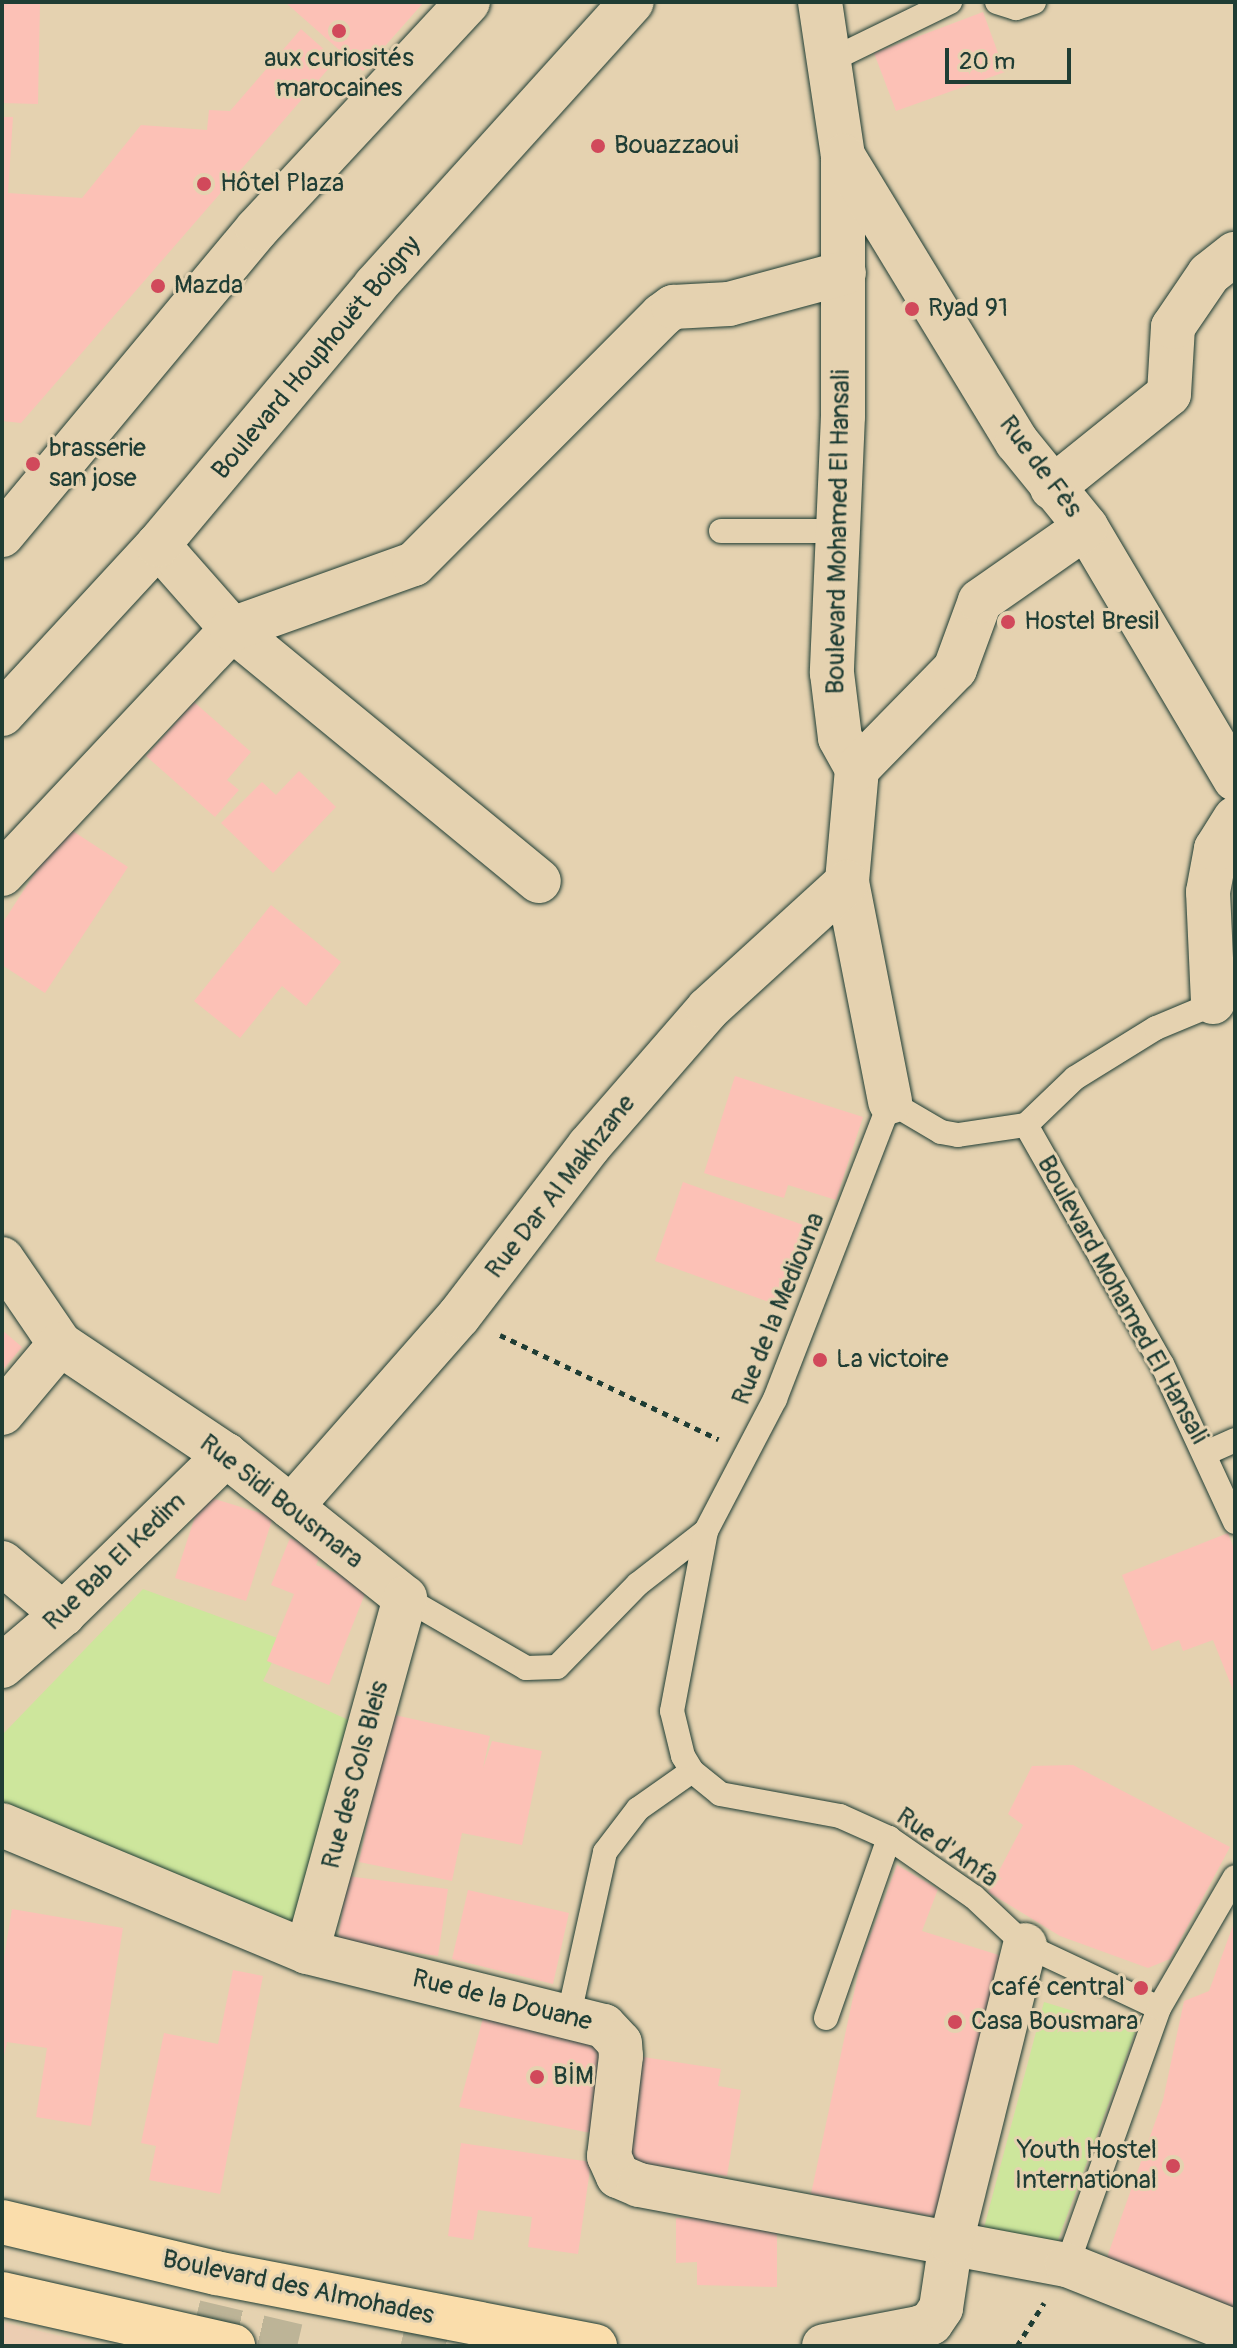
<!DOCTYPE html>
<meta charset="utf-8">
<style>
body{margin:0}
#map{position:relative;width:1237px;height:2348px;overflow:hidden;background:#e5d2b0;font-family:Pangolin,sans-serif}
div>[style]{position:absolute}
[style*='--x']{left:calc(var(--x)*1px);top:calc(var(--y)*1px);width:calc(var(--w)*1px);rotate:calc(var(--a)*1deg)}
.built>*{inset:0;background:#eccdb2}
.green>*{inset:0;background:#cde69c}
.building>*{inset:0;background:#fcc1b6}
.trunk-tunnel>*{height:44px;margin-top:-22px;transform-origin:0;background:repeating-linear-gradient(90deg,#bdb497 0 44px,transparent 0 66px)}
.path>*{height:5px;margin-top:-2.5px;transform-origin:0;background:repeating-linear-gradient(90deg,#1f3d34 0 6px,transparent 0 12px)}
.roads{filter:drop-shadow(0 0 2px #1f3d34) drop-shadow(0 0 2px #1f3d34)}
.service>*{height:24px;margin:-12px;padding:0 12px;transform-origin:12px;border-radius:12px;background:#e5d2b0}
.minor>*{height:44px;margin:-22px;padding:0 22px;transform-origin:22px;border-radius:22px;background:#e5d2b0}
.secondary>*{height:44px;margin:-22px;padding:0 22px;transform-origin:22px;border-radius:22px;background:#e5d2b0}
.primary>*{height:44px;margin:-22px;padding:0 22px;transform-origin:22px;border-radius:22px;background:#faddab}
.dots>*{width:22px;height:22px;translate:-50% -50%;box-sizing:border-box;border:4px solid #e5d2b0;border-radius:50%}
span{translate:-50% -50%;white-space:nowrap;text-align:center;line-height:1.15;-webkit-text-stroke:6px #e5d2b0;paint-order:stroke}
.poi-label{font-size:26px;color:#1f3d34}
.left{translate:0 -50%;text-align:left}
.right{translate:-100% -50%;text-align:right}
.street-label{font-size:26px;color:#1f3d34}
.frame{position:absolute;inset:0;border:4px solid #1f3d34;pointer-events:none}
.scale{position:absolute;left:945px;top:48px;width:126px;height:36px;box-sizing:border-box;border:4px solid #1f3d34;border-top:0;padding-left:10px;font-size:24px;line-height:28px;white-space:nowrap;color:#1f3d34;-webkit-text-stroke:6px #e5d2b0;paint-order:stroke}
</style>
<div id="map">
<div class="built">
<div style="clip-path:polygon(2px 2322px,102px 2346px,2px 2346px)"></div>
</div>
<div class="green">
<div style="clip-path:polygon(143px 1589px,283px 1640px,263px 1681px,355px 1723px,307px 1952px,2px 1823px,2px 1735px)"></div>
<div style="clip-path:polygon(1044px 2002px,1136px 2030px,1052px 2256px,981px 2239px)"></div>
</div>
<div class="building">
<div style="clip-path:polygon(2px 2px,40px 2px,38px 104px,2px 103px)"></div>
<div style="clip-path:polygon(285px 2px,424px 2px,363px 71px)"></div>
<div style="clip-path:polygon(983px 12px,1005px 72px,896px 111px,874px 53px)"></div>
<div style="clip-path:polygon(301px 29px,336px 60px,21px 423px,2px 421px,2px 117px,13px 117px,8px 193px,82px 198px,141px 125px,207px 130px,209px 110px,230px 111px)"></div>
<div style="clip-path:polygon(194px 702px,251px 752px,227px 780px,239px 790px,215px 817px,146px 756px)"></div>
<div style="clip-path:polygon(299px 771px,336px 807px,273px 873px,221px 823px,262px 782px,276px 795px)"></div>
<div style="clip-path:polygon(65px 826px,128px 867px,45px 993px,2px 965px,2px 924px)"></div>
<div style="clip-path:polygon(271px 905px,341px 962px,306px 1006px,282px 986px,240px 1038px,194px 1001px)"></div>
<div style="clip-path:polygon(735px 1076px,863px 1117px,836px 1200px,788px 1185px,784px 1198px,704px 1173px)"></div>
<div style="clip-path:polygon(683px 1182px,806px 1226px,777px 1305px,655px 1261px)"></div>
<div style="clip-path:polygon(2px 1330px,22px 1347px,2px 1371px)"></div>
<div style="clip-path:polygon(202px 1495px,273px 1517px,246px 1601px,175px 1578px)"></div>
<div style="clip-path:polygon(1228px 1533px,1235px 1552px,1235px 1695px,1213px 1640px,1183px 1651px,1179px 1640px,1152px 1651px,1122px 1575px)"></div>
<div style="clip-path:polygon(290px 1538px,322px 1551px,316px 1565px,368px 1586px,329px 1685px,267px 1661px,294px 1594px,271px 1585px)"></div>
<div style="clip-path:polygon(390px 1714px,490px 1736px,483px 1768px,492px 1741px,542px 1751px,522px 1845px,462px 1833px,452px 1881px,359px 1862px)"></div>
<div style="clip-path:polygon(1073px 1765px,1230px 1847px,1170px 1959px,1148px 1968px,1060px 1936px,988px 1892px,1023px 1825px,1008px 1814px,1032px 1766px)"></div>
<div style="clip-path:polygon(897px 1865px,938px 1889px,922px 1931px,1005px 1957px,936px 2217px,811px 2194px,861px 1960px)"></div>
<div style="clip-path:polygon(347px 1876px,448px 1889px,438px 1956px,338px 1942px)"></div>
<div style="clip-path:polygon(468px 1890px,569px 1913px,553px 1984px,452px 1959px)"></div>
<div style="clip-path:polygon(12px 1909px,123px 1928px,91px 2126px,36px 2117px,47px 2048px,7px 2042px,2px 2065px,2px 1969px)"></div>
<div style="clip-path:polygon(1235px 1920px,1235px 2313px,1106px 2260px,1163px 2100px,1184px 2001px,1209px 1991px)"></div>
<div style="clip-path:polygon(233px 1970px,263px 1976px,220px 2194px,149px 2180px,156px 2146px,141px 2143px,164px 2033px,218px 2044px)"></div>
<div style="clip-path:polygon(483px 2018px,613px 2048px,596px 2134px,459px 2107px)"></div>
<div style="clip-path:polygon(637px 2056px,721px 2069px,718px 2086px,741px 2090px,727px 2176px,621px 2160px)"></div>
<div style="clip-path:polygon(461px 2143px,591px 2162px,578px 2254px,528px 2247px,532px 2217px,478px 2210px,473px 2240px,448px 2236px)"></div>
<div style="clip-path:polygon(676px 2218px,777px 2219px,777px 2287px,697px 2285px,697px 2262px,676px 2263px)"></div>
</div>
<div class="trunk-tunnel">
<div style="--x:195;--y:2322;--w:105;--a:13.2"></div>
<div style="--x:404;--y:2330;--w:74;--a:12.5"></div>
</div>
<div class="path">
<div style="--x:500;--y:1335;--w:242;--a:25.5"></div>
<div style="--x:1017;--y:2346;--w:51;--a:-57.9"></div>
</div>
<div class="roads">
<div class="service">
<div style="--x:997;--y:2;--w:20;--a:18"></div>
<div style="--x:1016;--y:8;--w:19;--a:-18"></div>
<div style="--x:827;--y:62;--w:137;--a:-26"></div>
<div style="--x:721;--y:531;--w:114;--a:0"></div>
<div style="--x:1026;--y:1125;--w:275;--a:60.4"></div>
<div style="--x:1162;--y:1364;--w:174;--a:65.2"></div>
<div style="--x:1026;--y:1125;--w:68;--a:-43.8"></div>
<div style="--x:1075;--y:1078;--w:95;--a:-31.7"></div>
<div style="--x:1156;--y:1028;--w:86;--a:-22.7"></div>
<div style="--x:1206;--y:1453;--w:32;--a:-24"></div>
<div style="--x:405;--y:1598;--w:140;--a:30"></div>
<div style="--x:526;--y:1668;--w:31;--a:-2"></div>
<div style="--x:557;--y:1667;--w:116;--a:-45.7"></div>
<div style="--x:638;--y:1584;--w:86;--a:-37.9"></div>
<div style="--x:706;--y:1531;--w:149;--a:-62.4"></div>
<div style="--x:775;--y:1399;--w:318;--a:-68.8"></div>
<div style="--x:890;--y:1102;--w:59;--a:30.5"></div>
<div style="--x:941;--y:1132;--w:17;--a:10"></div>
<div style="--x:958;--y:1135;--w:69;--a:-8.4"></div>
<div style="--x:692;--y:1771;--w:36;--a:39"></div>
<div style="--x:720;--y:1794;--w:122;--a:10.4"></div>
<div style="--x:840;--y:1816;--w:54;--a:24.2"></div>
<div style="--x:889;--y:1838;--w:103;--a:34.8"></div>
<div style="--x:974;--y:1897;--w:70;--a:43.3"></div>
<div style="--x:1025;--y:1945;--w:148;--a:25.2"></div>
<div style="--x:826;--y:2018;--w:191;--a:-70.7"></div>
<div style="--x:568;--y:2019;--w:171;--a:-77.5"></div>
<div style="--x:605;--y:1852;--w:54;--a:-52.5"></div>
<div style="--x:638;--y:1809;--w:66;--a:-35.1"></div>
<div style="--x:692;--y:1771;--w:17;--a:-121"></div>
<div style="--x:683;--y:1756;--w:46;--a:-103.7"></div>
<div style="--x:672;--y:1711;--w:183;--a:-79.3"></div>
<div style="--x:1067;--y:2265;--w:273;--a:-70.3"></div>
<div style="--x:1159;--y:2008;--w:151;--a:-59.9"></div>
</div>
<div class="minor">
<div style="--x:820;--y:2;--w:156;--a:81.5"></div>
<div style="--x:843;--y:156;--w:260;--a:90"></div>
<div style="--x:843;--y:416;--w:257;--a:92.5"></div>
<div style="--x:832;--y:673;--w:65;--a:83"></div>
<div style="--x:840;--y:738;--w:35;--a:61"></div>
<div style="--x:857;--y:769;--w:113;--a:95.1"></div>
<div style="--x:847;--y:882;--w:224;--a:78.9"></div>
<div style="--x:843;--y:156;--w:335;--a:58.7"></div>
<div style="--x:1017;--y:442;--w:109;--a:50.9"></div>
<div style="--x:1086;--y:527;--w:293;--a:59.4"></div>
<div style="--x:1052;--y:488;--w:150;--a:-38.8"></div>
<div style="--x:1169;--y:394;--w:67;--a:-86.6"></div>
<div style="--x:1173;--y:327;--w:64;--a:-55.8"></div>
<div style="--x:1209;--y:274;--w:33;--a:-38"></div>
<div style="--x:158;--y:545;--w:112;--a:48.6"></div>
<div style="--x:232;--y:629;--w:397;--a:39.4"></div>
<div style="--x:857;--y:769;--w:140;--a:-45.6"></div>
<div style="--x:955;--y:669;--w:72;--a:-69.8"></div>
<div style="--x:980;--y:601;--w:129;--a:-34.9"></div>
<div style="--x:2;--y:874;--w:336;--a:-46.8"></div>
<div style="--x:232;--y:629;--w:193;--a:-19.7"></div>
<div style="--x:414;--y:564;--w:351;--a:-45.1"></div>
<div style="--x:662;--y:315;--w:14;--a:-36"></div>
<div style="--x:673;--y:307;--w:56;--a:-3.1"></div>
<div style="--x:729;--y:304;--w:119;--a:-15.1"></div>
<div style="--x:1213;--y:1002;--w:110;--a:-92.6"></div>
<div style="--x:1208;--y:892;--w:44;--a:-79.5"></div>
<div style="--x:1216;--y:849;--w:36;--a:-58"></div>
<div style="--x:2;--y:1259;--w:103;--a:55.7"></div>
<div style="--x:60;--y:1344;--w:200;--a:33.8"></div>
<div style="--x:226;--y:1455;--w:229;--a:38.6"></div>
<div style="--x:405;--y:1598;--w:367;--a:105.5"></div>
<div style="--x:2;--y:1413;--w:90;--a:-50"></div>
<div style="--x:291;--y:1507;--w:254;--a:-48.7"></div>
<div style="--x:459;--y:1316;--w:214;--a:-52.6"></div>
<div style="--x:589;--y:1146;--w:181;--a:-49"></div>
<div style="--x:708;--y:1009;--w:188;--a:-42.4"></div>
<div style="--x:2;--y:1563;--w:80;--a:39.9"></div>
<div style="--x:2;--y:1666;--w:80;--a:-40.4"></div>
<div style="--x:63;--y:1614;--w:228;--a:-44.3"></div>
<div style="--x:2;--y:1825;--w:330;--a:22.6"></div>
<div style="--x:307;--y:1952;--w:306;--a:14"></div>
<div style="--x:604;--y:2026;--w:23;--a:47"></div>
<div style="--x:620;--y:2043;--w:13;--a:86"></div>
<div style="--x:621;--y:2056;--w:101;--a:96.8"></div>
<div style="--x:609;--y:2156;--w:22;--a:66"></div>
<div style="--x:618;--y:2176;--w:23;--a:23"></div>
<div style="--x:639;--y:2185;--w:435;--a:10.6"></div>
<div style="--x:1067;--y:2265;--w:181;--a:21.7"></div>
<div style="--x:824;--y:2346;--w:97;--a:-10.7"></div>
<div style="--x:919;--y:2328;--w:13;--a:-23"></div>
<div style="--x:931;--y:2323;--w:18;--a:-56"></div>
<div style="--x:941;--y:2308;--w:67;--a:-81.4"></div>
<div style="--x:951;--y:2242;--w:306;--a:-76"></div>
</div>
<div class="secondary">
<div style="--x:2;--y:535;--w:398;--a:-50.2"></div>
<div style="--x:257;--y:229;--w:310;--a:-47.1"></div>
<div style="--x:2;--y:714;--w:230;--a:-47.3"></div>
<div style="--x:158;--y:545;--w:338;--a:-50"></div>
<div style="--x:375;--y:286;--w:383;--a:-47.9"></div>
</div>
<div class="primary">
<div style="--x:2;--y:2222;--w:220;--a:13.4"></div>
<div style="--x:216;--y:2273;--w:386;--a:10.9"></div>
<div style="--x:2;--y:2294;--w:237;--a:12.7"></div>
</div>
</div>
<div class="dots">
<div style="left:339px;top:31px;background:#d1495b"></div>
<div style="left:598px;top:146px;background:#d1495b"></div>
<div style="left:204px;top:184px;background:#d1495b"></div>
<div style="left:158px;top:286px;background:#d1495b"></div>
<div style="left:912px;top:309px;background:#d1495b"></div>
<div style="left:33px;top:464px;background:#d1495b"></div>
<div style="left:1008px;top:622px;background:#d1495b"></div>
<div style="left:820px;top:1360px;background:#d1495b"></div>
<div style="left:1141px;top:1988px;background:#d1495b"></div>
<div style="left:955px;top:2022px;background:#d1495b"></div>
<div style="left:537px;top:2077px;background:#d1495b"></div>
<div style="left:1173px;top:2166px;background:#d1495b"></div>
</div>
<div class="poi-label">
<span style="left:339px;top:74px">aux curiosités<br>marocaines</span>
<span class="left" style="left:614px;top:146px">Bouazzaoui</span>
<span class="left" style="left:220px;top:184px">Hôtel Plaza</span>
<span class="left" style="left:174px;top:286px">Mazda</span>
<span class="left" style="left:928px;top:309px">Ryad 91</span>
<span class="left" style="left:49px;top:464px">brasserie<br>san jose</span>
<span class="left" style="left:1024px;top:622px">Hostel Bresil</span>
<span class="left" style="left:836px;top:1360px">La victoire</span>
<span class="right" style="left:1125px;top:1988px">café central</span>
<span class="left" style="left:971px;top:2022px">Casa Bousmara</span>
<span class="left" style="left:553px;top:2077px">BİM</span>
<span class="right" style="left:1157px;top:2166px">Youth Hostel<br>International</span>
</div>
<div class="street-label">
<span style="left:317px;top:358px;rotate:-50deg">Boulevard Houphouët Boigny</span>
<span style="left:1040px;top:467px;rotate:53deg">Rue de Fès</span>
<span style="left:839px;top:532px;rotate:-89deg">Boulevard Mohamed El Hansali</span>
<span style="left:561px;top:1187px;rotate:-52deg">Rue Dar Al Makhzane</span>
<span style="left:1122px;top:1300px;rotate:61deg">Boulevard Mohamed El Hansali</span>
<span style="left:779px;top:1309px;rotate:-68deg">Rue de la Mediouna</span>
<span style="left:281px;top:1502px;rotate:38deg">Rue Sidi Bousmara</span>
<span style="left:115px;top:1562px;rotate:-44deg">Rue Bab El Kedim</span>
<span style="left:356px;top:1775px;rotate:-75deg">Rue des Cols Bleis</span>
<span style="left:947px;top:1848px;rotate:35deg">Rue d'Anfa</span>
<span style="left:502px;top:2001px;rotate:14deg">Rue de la Douane</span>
<span style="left:298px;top:2288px;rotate:12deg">Boulevard des Almohades</span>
</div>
<div class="frame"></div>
<div class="scale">20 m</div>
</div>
